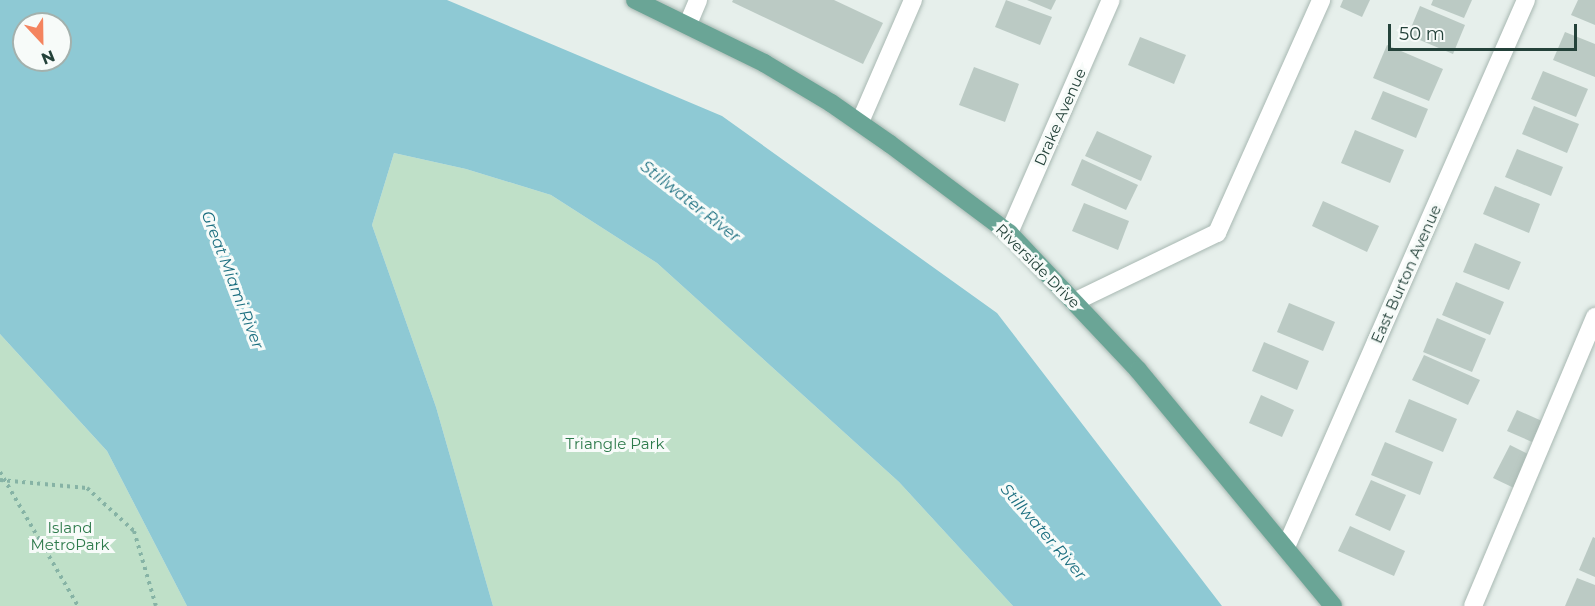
<!DOCTYPE html>
<style>
body{margin:0}
#map{position:relative;width:1595px;height:606px;overflow:hidden;background:#e6efeb;font-family:Montserrat,sans-serif}
div>[style]{position:absolute}
[style*='--x']{left:calc(var(--x)*1px);top:calc(var(--y)*1px);width:calc(var(--w)*1px);rotate:calc(var(--a)*1deg)}
.green>*{inset:0;background:#bfe0c8}
.water>*{inset:0;background:#8ec9d4}
.building>*{inset:0;background:#bbcac4}
.path>*{height:4px;margin-top:-2px;transform-origin:0;background:repeating-linear-gradient(90deg,#86b3a5 0 3px,transparent 0 7.5px)}
.roads{filter:drop-shadow(0 0 2px #a8b8b2) drop-shadow(0 0 2px #a8b8b2)}
.minor>*{height:18px;margin:-9px;padding:0 9px;transform-origin:9px;border-radius:9px;background:#fff}
.major>*{height:18px;margin:-9px;padding:0 9px;transform-origin:9px;border-radius:9px;background:#6aa596}
span{translate:-50% -50%;white-space:nowrap;text-align:center;line-height:1.15;-webkit-text-stroke:6px #f7fbf9;paint-order:stroke}
.street-label{font-size:15px;color:#24423a}
.park-label{font-size:15px;color:#2d7a4b}
.water-label{font-size:16px;color:#1c6f80;font-style:italic}
.north{position:absolute;left:12px;top:12px;width:60px;height:60px;box-sizing:border-box;background:#f7fbf9;border:2px solid #a3b1ad;border-radius:50%;rotate:158deg;font-size:16px;font-weight:700;line-height:24px;text-align:center;color:#24423a}
.north::after{content:'';display:block;margin:auto;width:21px;height:27px;background:#f4845f;clip-path:polygon(50% 0,100% 100%,50% 72%,0 100%)}
.scale{position:absolute;left:1388px;top:24px;width:189px;height:27px;box-sizing:border-box;border:3px solid #24423a;border-top:0;padding-left:8px;font-size:18px;line-height:21px;white-space:nowrap;color:#24423a;-webkit-text-stroke:4px #f7fbf9;paint-order:stroke}
</style>
<div id="map">
<div class="green">
<div style="clip-path:polygon(394px 153px,466px 169px,551px 195px,657px 263px,899px 482px,1013px 606px,493px 606px,436px 407px,372px 225px)"></div>
<div style="clip-path:polygon(0 334px,107px 451px,187px 606px,0 606px)"></div>
</div>
<div class="water">
<div style="clip-path:polygon(evenodd,0 0,447px 0,722px 116px,997px 313px,1222px 606px,1013px 606px,899px 482px,657px 263px,551px 195px,466px 169px,394px 153px,372px 225px,436px 407px,493px 606px,187px 606px,107px 451px,0 334px,0 0,24px 24px,60px 24px,60px 60px,24px 60px,24px 24px)"></div>
</div>
<div class="building">
<div style="clip-path:polygon(733px 0,834px 0,883px 23px,863px 64px,732px 2px)"></div>
<div style="clip-path:polygon(1006px 0,1052px 17px,1040px 45px,995px 27px)"></div>
<div style="clip-path:polygon(1027px 0,1056px 0,1051px 10px)"></div>
<div style="clip-path:polygon(1343px 0,1370px 0,1362px 17px,1340px 7px)"></div>
<div style="clip-path:polygon(1433px 0,1472px 0,1464px 18px,1431px 5px)"></div>
<div style="clip-path:polygon(1578px 0,1595px 0,1595px 25px,1571px 15px)"></div>
<div style="clip-path:polygon(1420px 6px,1465px 25px,1453px 54px,1408px 35px)"></div>
<div style="clip-path:polygon(1565px 32px,1595px 44px,1595px 77px,1553px 60px)"></div>
<div style="clip-path:polygon(1140px 37px,1186px 55px,1174px 84px,1128px 65px)"></div>
<div style="clip-path:polygon(1387px 45px,1443px 69px,1429px 101px,1373px 78px)"></div>
<div style="clip-path:polygon(974px 67px,1019px 84px,1005px 122px,959px 105px)"></div>
<div style="clip-path:polygon(1543px 71px,1588px 89px,1576px 117px,1531px 99px)"></div>
<div style="clip-path:polygon(1383px 91px,1428px 109px,1416px 138px,1371px 119px)"></div>
<div style="clip-path:polygon(1534px 106px,1579px 124px,1567px 153px,1522px 134px)"></div>
<div style="clip-path:polygon(1355px 130px,1404px 150px,1390px 183px,1341px 163px)"></div>
<div style="clip-path:polygon(1097px 131px,1152px 156px,1141px 181px,1085px 156px)"></div>
<div style="clip-path:polygon(1517px 149px,1563px 167px,1551px 196px,1505px 177px)"></div>
<div style="clip-path:polygon(1082px 159px,1138px 185px,1126px 210px,1071px 185px)"></div>
<div style="clip-path:polygon(1495px 186px,1540px 204px,1529px 233px,1483px 214px)"></div>
<div style="clip-path:polygon(1323px 201px,1379px 226px,1367px 252px,1312px 226px)"></div>
<div style="clip-path:polygon(1084px 203px,1129px 221px,1118px 250px,1072px 231px)"></div>
<div style="clip-path:polygon(1475px 243px,1521px 262px,1509px 290px,1463px 272px)"></div>
<div style="clip-path:polygon(1456px 282px,1504px 302px,1490px 335px,1442px 315px)"></div>
<div style="clip-path:polygon(1289px 303px,1335px 322px,1323px 351px,1277px 332px)"></div>
<div style="clip-path:polygon(1437px 318px,1486px 339px,1472px 372px,1423px 352px)"></div>
<div style="clip-path:polygon(1264px 342px,1309px 361px,1297px 390px,1252px 371px)"></div>
<div style="clip-path:polygon(1424px 355px,1480px 380px,1468px 405px,1412px 380px)"></div>
<div style="clip-path:polygon(1261px 395px,1294px 410px,1282px 437px,1249px 423px)"></div>
<div style="clip-path:polygon(1409px 399px,1457px 419px,1443px 452px,1395px 432px)"></div>
<div style="clip-path:polygon(1517px 410px,1542px 421px,1532px 442px,1507px 431px)"></div>
<div style="clip-path:polygon(1385px 442px,1433px 462px,1420px 495px,1371px 475px)"></div>
<div style="clip-path:polygon(1510px 445px,1530px 455px,1514px 488px,1493px 478px)"></div>
<div style="clip-path:polygon(1371px 480px,1406px 495px,1390px 531px,1355px 515px)"></div>
<div style="clip-path:polygon(1350px 526px,1405px 551px,1394px 576px,1338px 551px)"></div>
<div style="clip-path:polygon(1593px 537px,1595px 538px,1595px 577px,1579px 570px)"></div>
<div style="clip-path:polygon(1577px 578px,1595px 585px,1595px 606px,1565px 606px)"></div>
</div>
<div class="path">
<div style="--x:0;--y:472;--w:155;--a:59.8"></div>
<div style="--x:0;--y:480;--w:87;--a:5.3"></div>
<div style="--x:87;--y:488;--w:64;--a:42.5"></div>
<div style="--x:134;--y:531;--w:78;--a:73.7"></div>
</div>
<div class="roads">
<div class="minor">
<div style="--x:688;--y:24;--w:26;--a:-67"></div>
<div style="--x:860;--y:122;--w:133;--a:-66.5"></div>
<div style="--x:1009;--y:233;--w:254;--a:-66.4"></div>
<div style="--x:1074;--y:302;--w:159;--a:-25.8"></div>
<div style="--x:1217;--y:233;--w:255;--a:-65.9"></div>
<div style="--x:1286;--y:547;--w:597;--a:-66.31"></div>
<div style="--x:1473;--y:606;--w:314;--a:-67.1"></div>
</div>
<div class="major">
<div style="--x:635;--y:0;--w:144;--a:26"></div>
<div style="--x:764;--y:63;--w:78;--a:30.8"></div>
<div style="--x:831;--y:103;--w:72;--a:34.8"></div>
<div style="--x:890;--y:144;--w:149;--a:36.8"></div>
<div style="--x:1009;--y:233;--w:188;--a:46.7"></div>
<div style="--x:1138;--y:370;--w:306;--a:50.4"></div>
</div>
</div>
<div class="street-label">
<span style="left:1060px;top:117px;rotate:-66deg">Drake Avenue</span>
<span style="left:1038px;top:266px;rotate:45deg">Riverside Drive</span>
<span style="left:1406px;top:274px;rotate:-66deg">East Burton Avenue</span>
</div>
<div class="park-label">
<span style="left:615px;top:444px">Triangle Park</span>
<span style="left:70px;top:536px">Island<br>MetroPark</span>
</div>
<div class="water-label">
<span style="left:690px;top:202px;rotate:38deg">Stillwater River</span>
<span style="left:232px;top:280px;rotate:69deg">Great Miami River</span>
<span style="left:1043px;top:532px;rotate:49deg">Stillwater River</span>
</div>
<div class="north">N</div>
<div class="scale">50 m</div>
</div>
